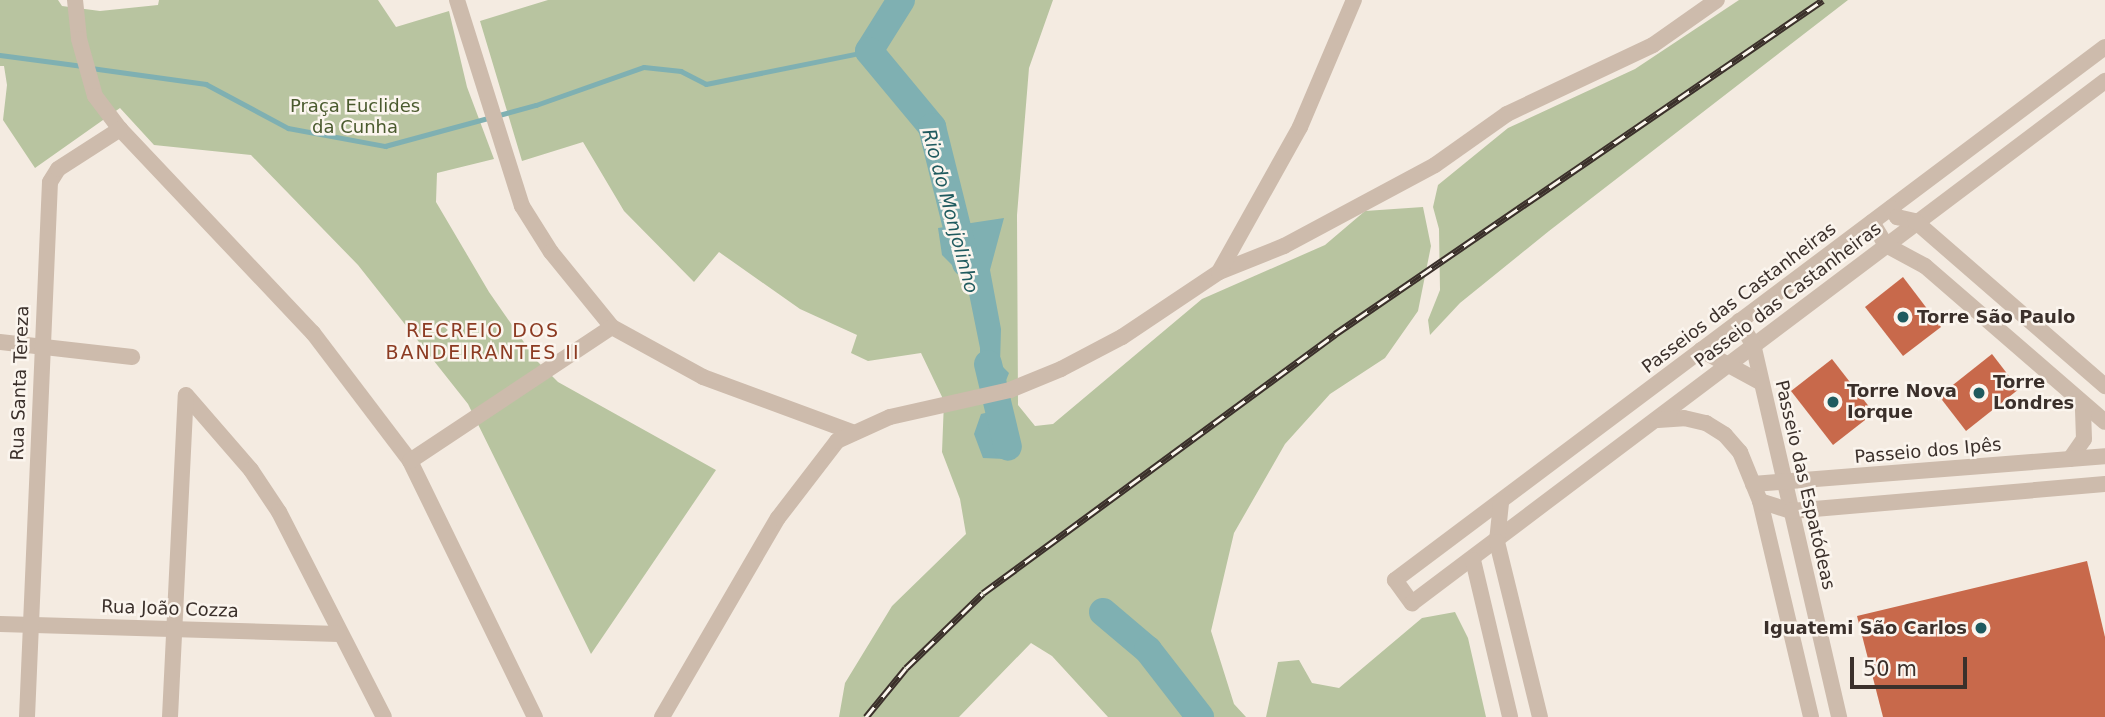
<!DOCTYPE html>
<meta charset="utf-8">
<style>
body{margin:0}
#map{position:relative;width:2105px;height:717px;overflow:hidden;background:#f4ebe1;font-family:"DejaVu Sans",sans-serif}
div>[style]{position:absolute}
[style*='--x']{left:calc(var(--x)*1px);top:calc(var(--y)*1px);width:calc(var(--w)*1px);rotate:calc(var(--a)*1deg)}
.green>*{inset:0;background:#b8c4a0}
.water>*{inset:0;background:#7fb0b2}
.stream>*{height:4.5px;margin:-2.25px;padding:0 2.25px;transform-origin:2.25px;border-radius:2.25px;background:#7fb0b2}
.river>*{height:28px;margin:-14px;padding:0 14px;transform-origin:14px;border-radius:14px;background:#7fb0b2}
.building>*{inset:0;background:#c8694b}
.street>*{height:16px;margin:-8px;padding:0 8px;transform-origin:8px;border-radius:8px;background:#cdbbac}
.rail>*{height:7px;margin-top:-3.5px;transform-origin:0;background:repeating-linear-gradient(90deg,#fbf5ee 0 13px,#3b302b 0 26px);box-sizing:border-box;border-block:2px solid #3b302b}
.dots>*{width:19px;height:19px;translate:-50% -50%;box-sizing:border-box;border:4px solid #fbf5ee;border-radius:50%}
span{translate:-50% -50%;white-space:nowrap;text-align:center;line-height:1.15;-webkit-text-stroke:5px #fbf5ee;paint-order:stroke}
.park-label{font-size:18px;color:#4a5a2e}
.street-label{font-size:18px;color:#3b302b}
.poi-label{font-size:18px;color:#3b302b;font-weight:700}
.left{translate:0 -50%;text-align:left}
.right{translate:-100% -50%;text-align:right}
.water-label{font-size:19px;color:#1f5a5e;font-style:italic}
.neighbourhood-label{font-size:19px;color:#8c3b22;letter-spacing:2px}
.scale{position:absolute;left:1850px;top:657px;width:117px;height:32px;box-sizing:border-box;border:4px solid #3b302b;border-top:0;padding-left:9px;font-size:21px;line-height:24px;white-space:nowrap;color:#3b302b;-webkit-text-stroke:5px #fbf5ee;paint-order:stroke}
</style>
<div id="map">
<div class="green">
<div style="clip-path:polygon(0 0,58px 0,62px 6px,100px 11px,158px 5px,159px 0,378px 0,396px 27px,449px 11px,467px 87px,494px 159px,437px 173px,436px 202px,489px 292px,537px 361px,558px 382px,716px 470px,591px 654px,468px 404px,358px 265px,251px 155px,154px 145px,120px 108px,35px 168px,3px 120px,7px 85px,4px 66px,0 66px)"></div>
<div style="clip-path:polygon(548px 0,1053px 0,1029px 68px,1017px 215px,1018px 405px,1035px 426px,1053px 424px,1202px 299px,1325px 245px,1365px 211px,1423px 207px,1431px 246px,1418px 311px,1385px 358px,1330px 394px,1285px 444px,1234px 533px,1211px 631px,1234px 704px,1246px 717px,1108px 717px,1052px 656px,1031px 643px,959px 717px,839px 717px,845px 683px,892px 606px,966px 534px,960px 499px,942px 452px,944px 401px,921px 353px,868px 361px,851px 353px,857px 335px,800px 309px,719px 252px,694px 282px,624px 211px,583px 142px,522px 161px,480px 21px)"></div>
<div style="clip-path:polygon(1739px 0,1848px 0,1549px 231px,1460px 303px,1430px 335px,1428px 320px,1440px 290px,1439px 229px,1433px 207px,1438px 185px,1508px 128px,1635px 69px)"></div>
<div style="clip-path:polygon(1455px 612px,1468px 638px,1486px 717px,1266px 717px,1278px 662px,1299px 660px,1312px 683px,1339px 688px,1422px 618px)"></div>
</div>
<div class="water">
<div style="clip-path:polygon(1004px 218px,990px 270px,1001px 329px,1000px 364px,1009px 373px,1003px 388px,988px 393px,980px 376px,980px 348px,966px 279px,942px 255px,938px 228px)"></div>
<div style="clip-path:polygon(994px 411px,1015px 449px,1005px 459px,983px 458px,974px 434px,981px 414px)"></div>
</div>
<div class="stream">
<div style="--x:0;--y:55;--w:83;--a:7.6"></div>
<div style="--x:91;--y:68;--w:116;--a:7.9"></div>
<div style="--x:206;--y:84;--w:93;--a:28.2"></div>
<div style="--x:288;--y:128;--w:99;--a:10.5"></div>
<div style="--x:385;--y:146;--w:156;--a:-15.2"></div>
<div style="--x:536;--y:105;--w:114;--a:-19.4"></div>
<div style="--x:644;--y:67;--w:37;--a:6"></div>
<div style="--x:681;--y:71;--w:28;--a:27"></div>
<div style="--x:706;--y:84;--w:166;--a:-11.4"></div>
</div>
<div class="river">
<div style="--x:901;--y:0;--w:60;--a:122.1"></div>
<div style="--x:869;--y:51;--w:99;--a:50.3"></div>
<div style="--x:932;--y:127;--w:140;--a:76"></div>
<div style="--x:988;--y:364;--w:85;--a:76.5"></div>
<div style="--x:1103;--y:612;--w:59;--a:40.2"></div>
<div style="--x:1148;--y:650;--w:85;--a:52.2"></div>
</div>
<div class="building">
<div style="clip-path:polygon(1903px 277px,1941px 327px,1903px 356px,1865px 307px)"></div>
<div style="clip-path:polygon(1992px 354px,2019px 389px,1966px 431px,1939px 396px)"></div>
<div style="clip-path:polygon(1832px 359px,1874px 413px,1833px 445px,1791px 391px)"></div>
<div style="clip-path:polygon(2087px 561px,2105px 637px,2105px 717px,1883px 717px,1857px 616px)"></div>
</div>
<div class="street">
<div style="--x:75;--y:0;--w:39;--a:84"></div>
<div style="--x:79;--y:39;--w:59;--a:74.3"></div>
<div style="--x:95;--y:96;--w:41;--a:52.9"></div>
<div style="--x:120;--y:129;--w:281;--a:46.6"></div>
<div style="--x:313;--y:333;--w:161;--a:52.8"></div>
<div style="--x:410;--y:461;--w:285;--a:64"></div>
<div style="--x:457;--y:0;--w:216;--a:72.5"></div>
<div style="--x:522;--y:206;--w:54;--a:57.8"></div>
<div style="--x:551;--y:252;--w:97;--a:50.9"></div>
<div style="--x:612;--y:327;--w:104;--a:28.8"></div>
<div style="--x:703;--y:377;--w:161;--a:20.3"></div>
<div style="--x:2105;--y:47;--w:888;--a:143.1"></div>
<div style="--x:1395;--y:580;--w:29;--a:54"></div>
<div style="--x:1412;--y:603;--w:868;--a:-36.99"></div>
<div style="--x:1891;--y:208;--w:11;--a:56"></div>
<div style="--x:1897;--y:217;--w:18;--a:13"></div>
<div style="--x:1915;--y:221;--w:252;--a:41"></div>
<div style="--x:1872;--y:222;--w:27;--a:59"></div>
<div style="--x:1886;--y:245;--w:44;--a:28.3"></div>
<div style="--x:1925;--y:266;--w:238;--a:40.9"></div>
<div style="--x:1219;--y:272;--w:70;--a:-21.8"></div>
<div style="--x:1284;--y:246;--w:171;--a:-28.2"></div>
<div style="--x:1435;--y:165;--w:88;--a:-35.3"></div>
<div style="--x:1507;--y:114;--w:161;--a:-25.3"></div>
<div style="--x:1653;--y:45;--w:78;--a:-35.1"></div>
<div style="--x:1739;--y:321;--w:27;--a:59"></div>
<div style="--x:1753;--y:344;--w:383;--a:77"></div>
<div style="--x:0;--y:342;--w:133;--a:6.5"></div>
<div style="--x:1701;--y:350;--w:67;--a:28.5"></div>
<div style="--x:186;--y:395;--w:99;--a:49.1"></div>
<div style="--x:251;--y:470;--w:50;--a:56.3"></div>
<div style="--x:279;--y:512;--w:230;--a:62.9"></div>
<div style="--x:1658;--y:420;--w:26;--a:-4"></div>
<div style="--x:1684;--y:418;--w:23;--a:13"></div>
<div style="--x:1706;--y:423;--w:22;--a:32"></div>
<div style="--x:1725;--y:435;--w:23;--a:49"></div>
<div style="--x:1740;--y:452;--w:53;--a:67.8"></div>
<div style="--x:1760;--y:501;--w:222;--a:76.7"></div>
<div style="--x:2070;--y:459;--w:24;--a:-55"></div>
<div style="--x:2084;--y:439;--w:35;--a:-92"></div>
<div style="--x:410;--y:461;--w:242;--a:-33.6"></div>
<div style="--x:1753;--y:484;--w:353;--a:-4.5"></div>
<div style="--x:1760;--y:501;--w:33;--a:18"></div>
<div style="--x:1791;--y:511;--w:315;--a:-4.9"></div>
<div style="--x:1501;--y:503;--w:39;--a:96"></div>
<div style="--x:1497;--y:542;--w:180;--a:76.2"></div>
<div style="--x:1473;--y:560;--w:161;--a:76.7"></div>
<div style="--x:0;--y:624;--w:339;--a:1.7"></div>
<div style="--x:27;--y:717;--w:535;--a:-87.54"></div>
<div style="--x:50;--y:182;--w:15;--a:-58"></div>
<div style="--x:58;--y:169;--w:74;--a:-32.8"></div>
<div style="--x:170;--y:717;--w:322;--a:-87.2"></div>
<div style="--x:662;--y:717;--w:230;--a:-59.8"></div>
<div style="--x:778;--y:518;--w:97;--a:-52.5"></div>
<div style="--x:837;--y:441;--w:58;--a:-24.4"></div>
<div style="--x:890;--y:417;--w:123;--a:-12.7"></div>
<div style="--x:1010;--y:390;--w:55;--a:-22.4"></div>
<div style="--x:1061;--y:369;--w:69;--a:-27.7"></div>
<div style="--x:1122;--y:337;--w:117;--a:-33.8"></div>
<div style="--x:1219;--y:272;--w:166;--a:-60.8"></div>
<div style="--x:1300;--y:127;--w:138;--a:-67"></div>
</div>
<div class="rail">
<div style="--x:866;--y:717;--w:63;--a:-50.8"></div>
<div style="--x:906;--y:668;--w:107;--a:-44.2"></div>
<div style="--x:983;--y:593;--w:437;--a:-36.3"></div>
<div style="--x:1335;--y:334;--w:591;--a:-34.39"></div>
</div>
<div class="dots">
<div style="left:1903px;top:317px;background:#1f5a5e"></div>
<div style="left:1979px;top:393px;background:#1f5a5e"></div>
<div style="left:1833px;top:402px;background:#1f5a5e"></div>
<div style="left:1981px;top:628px;background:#1f5a5e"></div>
</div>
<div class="park-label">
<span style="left:355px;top:117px">Praça Euclides<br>da Cunha</span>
</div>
<div class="street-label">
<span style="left:1788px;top:295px;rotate:-37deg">Passeio das Castanheiras</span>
<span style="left:1739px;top:298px;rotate:-37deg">Passeios das Castanheiras</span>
<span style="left:20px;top:383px;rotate:-88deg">Rua Santa Tereza</span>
<span style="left:1928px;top:451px;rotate:-5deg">Passeio dos Ipês</span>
<span style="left:1805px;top:485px;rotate:77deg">Passeio das Espatódeas</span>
<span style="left:170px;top:609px;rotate:2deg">Rua João Cozza</span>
</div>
<div class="poi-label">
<span class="left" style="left:1917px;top:317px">Torre São Paulo</span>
<span class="left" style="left:1993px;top:393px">Torre<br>Londres</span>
<span class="left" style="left:1847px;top:402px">Torre Nova<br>Iorque</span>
<span class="right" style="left:1967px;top:628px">Iguatemi São Carlos</span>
</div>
<div class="water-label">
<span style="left:950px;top:211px;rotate:75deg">Rio do Monjolinho</span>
</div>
<div class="neighbourhood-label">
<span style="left:483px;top:342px">RECREIO DOS<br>BANDEIRANTES II</span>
</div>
<div class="scale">50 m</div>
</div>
